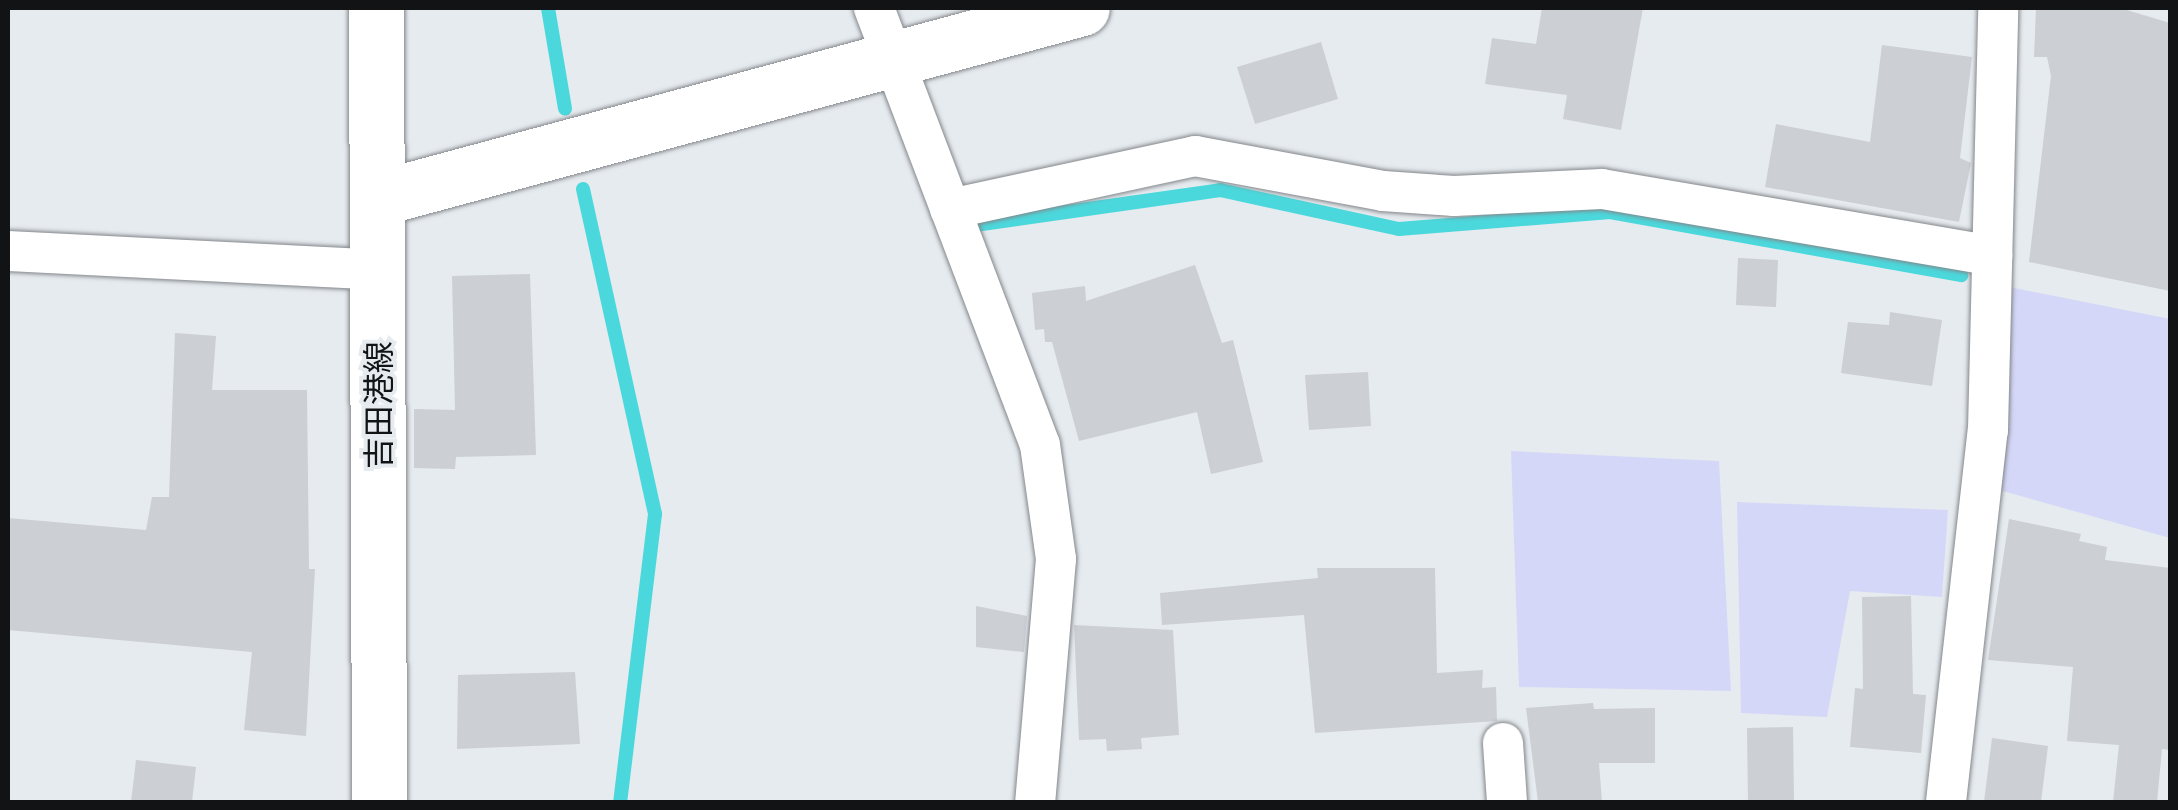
<!DOCTYPE html>
<meta charset="utf-8">
<style>
body{margin:0}
#map{position:relative;width:2178px;height:810px;overflow:hidden;background:#e6ebef;font-family:"Roboto Condensed","Noto Sans JP",sans-serif}
div>[style]{position:absolute}
[style*='--x']{left:calc(var(--x)*1px);top:calc(var(--y)*1px);width:calc(var(--w)*1px);rotate:calc(var(--a)*1deg)}
.green>*{inset:0;background:#d5d7f8}
.stream>*{height:14px;margin:-7px;padding:0 7px;transform-origin:7px;border-radius:7px;background:#4bd8dc}
.building>*{inset:0;background:#cccfd4}
.roads{filter:drop-shadow(0 0 2px #83878b) drop-shadow(0 0 2px #83878b)}
.street>*{height:40px;margin:-20px;padding:0 20px;transform-origin:20px;border-radius:20px;background:#fff}
.secondary>*{height:55px;margin:-27.5px;padding:0 27.5px;transform-origin:27.5px;border-radius:27.5px;background:#fff}
span{translate:-50% -50%;white-space:nowrap;text-align:center;line-height:1.15;-webkit-text-stroke:8px #e6ebef;paint-order:stroke}
.street-label{font-size:32px;color:#111314}
.frame{position:absolute;inset:0;border:10px solid #111314;pointer-events:none}
</style>
<div id="map">
<div class="green">
<div style="clip-path:polygon(2004px 286px,2170px 319px,2170px 538px,1999px 490px)"></div>
<div style="clip-path:polygon(1511px 451px,1719px 461px,1731px 691px,1519px 687px)"></div>
<div style="clip-path:polygon(1737px 502px,1948px 510px,1942px 597px,1850px 591px,1827px 717px,1741px 713px)"></div>
</div>
<div class="stream">
<div style="--x:548;--y:8;--w:102;--a:80.4"></div>
<div style="--x:583;--y:189;--w:333;--a:77.5"></div>
<div style="--x:655;--y:514;--w:290;--a:96.9"></div>
<div style="--x:961;--y:227;--w:262;--a:-8.1"></div>
<div style="--x:1220;--y:190;--w:183;--a:12.3"></div>
<div style="--x:1399;--y:229;--w:212;--a:-4.6"></div>
<div style="--x:1610;--y:212;--w:357;--a:10.2"></div>
</div>
<div class="building">
<div style="clip-path:polygon(1542px 8px,1643px 8px,1621px 130px,1563px 119px,1567px 95px,1485px 84px,1492px 38px,1536px 44px)"></div>
<div style="clip-path:polygon(2036px 8px,2120px 8px,2170px 23px,2170px 291px,2029px 262px,2051px 76px,2047px 57px,2034px 57px)"></div>
<div style="clip-path:polygon(1321px 42px,1338px 99px,1255px 124px,1237px 67px)"></div>
<div style="clip-path:polygon(1882px 45px,1972px 57px,1960px 158px,1971px 163px,1959px 222px,1765px 187px,1776px 124px,1870px 142px)"></div>
<div style="clip-path:polygon(1738px 258px,1778px 260px,1776px 307px,1736px 305px)"></div>
<div style="clip-path:polygon(1195px 265px,1222px 343px,1233px 340px,1263px 462px,1211px 474px,1197px 412px,1079px 441px,1052px 342px,1045px 342px,1044px 329px,1035px 330px,1032px 293px,1085px 286px,1086px 301px)"></div>
<div style="clip-path:polygon(530px 274px,536px 455px,456px 457px,455px 469px,414px 468px,414px 409px,455px 410px,452px 276px)"></div>
<div style="clip-path:polygon(1890px 312px,1942px 320px,1932px 386px,1841px 373px,1848px 322px,1889px 325px)"></div>
<div style="clip-path:polygon(175px 333px,216px 336px,212px 390px,307px 390px,309px 569px,315px 569px,306px 736px,244px 730px,252px 652px,8px 630px,8px 518px,146px 530px,152px 497px,169px 497px)"></div>
<div style="clip-path:polygon(1368px 372px,1371px 426px,1309px 430px,1305px 375px)"></div>
<div style="clip-path:polygon(2009px 519px,2081px 534px,2079px 541px,2107px 547px,2105px 560px,2170px 568px,2170px 750px,2162px 749px,2157px 802px,2113px 802px,2119px 745px,2067px 741px,2073px 667px,1988px 660px)"></div>
<div style="clip-path:polygon(1317px 568px,1435px 568px,1437px 673px,1483px 670px,1482px 688px,1496px 687px,1497px 721px,1315px 733px,1304px 615px,1162px 625px,1160px 593px,1318px 578px)"></div>
<div style="clip-path:polygon(1911px 596px,1913px 694px,1926px 695px,1921px 753px,1850px 747px,1855px 688px,1863px 689px,1862px 597px)"></div>
<div style="clip-path:polygon(976px 606px,1027px 616px,1024px 652px,976px 647px)"></div>
<div style="clip-path:polygon(1074px 625px,1173px 630px,1179px 735px,1141px 738px,1142px 749px,1107px 751px,1106px 739px,1079px 740px)"></div>
<div style="clip-path:polygon(575px 672px,580px 744px,457px 749px,458px 675px)"></div>
<div style="clip-path:polygon(1593px 703px,1594px 709px,1655px 708px,1655px 763px,1599px 763px,1602px 802px,1538px 802px,1526px 708px)"></div>
<div style="clip-path:polygon(1793px 727px,1794px 802px,1748px 802px,1747px 728px)"></div>
<div style="clip-path:polygon(1992px 738px,2048px 746px,2041px 802px,1984px 802px)"></div>
<div style="clip-path:polygon(136px 760px,196px 767px,192px 802px,131px 802px)"></div>
</div>
<div class="roads">
<div class="street">
<div style="--x:874;--y:8;--w:467;--a:69.2"></div>
<div style="--x:1040;--y:445;--w:115;--a:82"></div>
<div style="--x:1056;--y:559;--w:244;--a:94.9"></div>
<div style="--x:950;--y:209;--w:251;--a:-12.2"></div>
<div style="--x:1195;--y:156;--w:191;--a:10.5"></div>
<div style="--x:1383;--y:191;--w:71;--a:4"></div>
<div style="--x:1454;--y:196;--w:148;--a:-2.7"></div>
<div style="--x:1602;--y:189;--w:396;--a:9.7"></div>
<div style="--x:8;--y:251;--w:371;--a:2.9"></div>
<div style="--x:1503;--y:743;--w:59;--a:86.1"></div>
<div style="--x:1946;--y:802;--w:374;--a:-83.6"></div>
<div style="--x:1988;--y:430;--w:422;--a:-88.6"></div>
</div>
<div class="secondary">
<div style="--x:376;--y:8;--w:794;--a:89.78"></div>
<div style="--x:379;--y:198;--w:728;--a:-15.12"></div>
</div>
</div>
<div class="street-label">
<span style="left:379px;top:405px;rotate:-90deg">吉田港線</span>
</div>
<div class="frame"></div>
</div>
